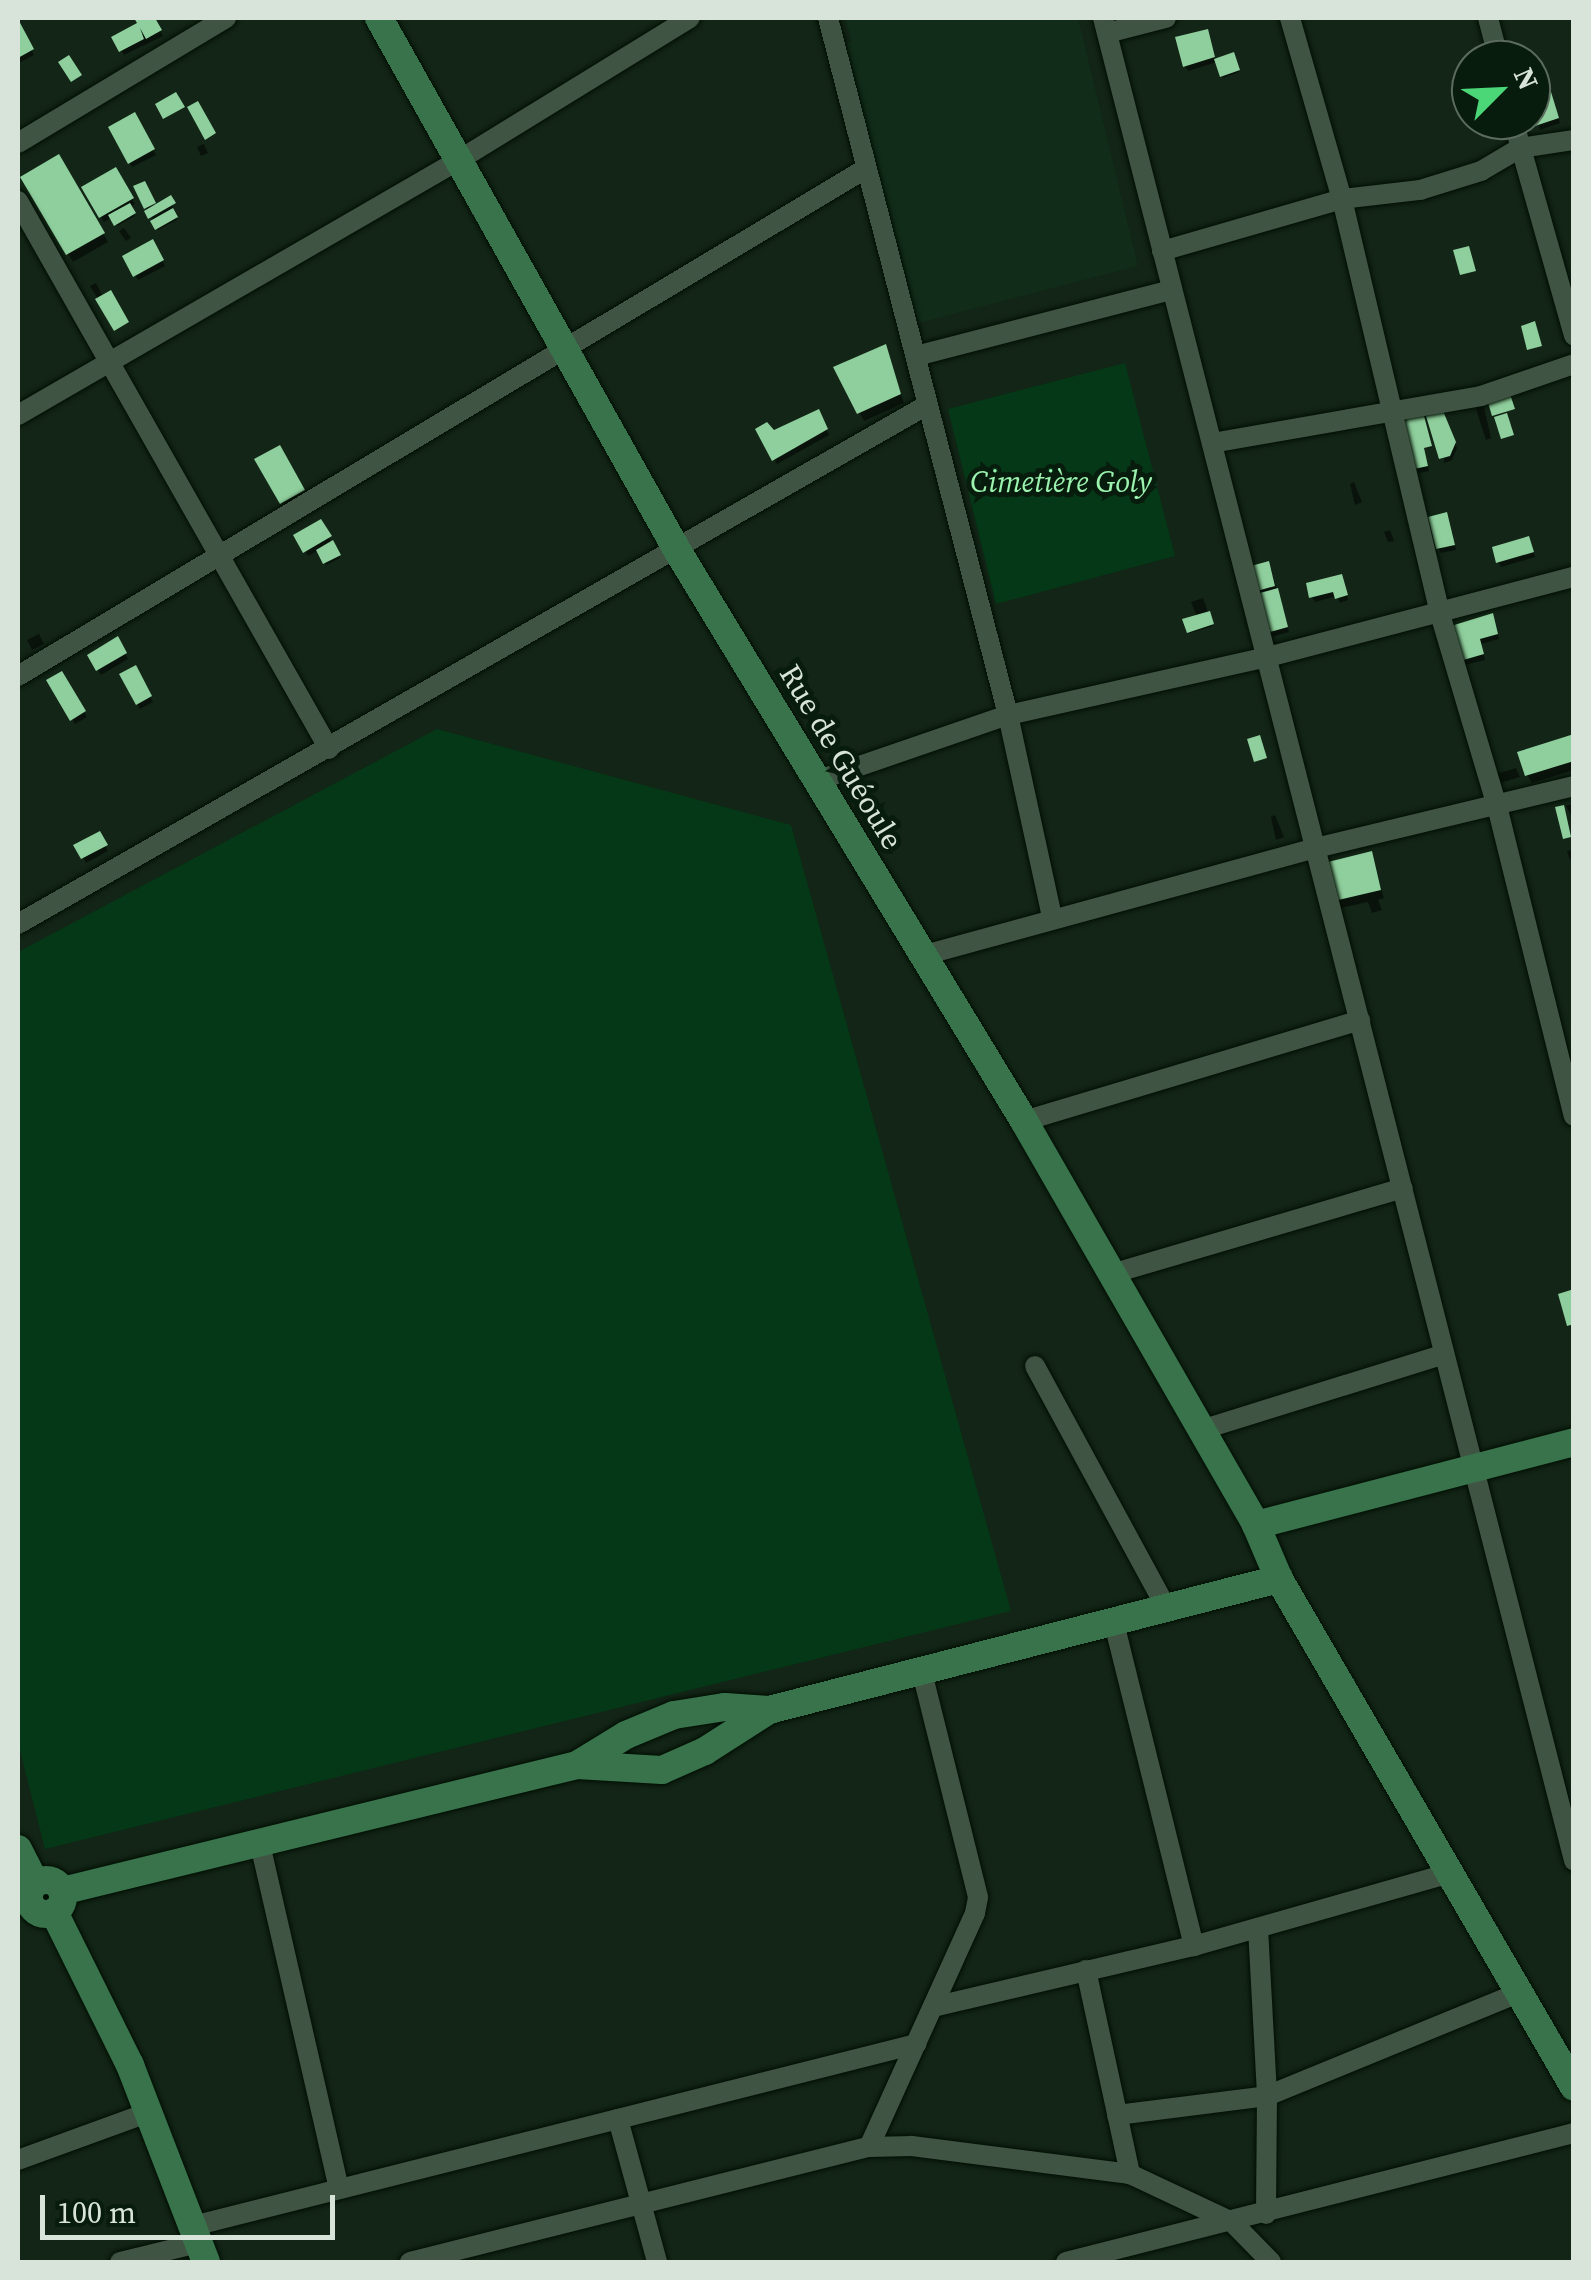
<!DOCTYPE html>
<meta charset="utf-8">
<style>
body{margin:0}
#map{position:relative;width:1591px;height:2280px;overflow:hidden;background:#122516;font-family:"Source Serif 4",serif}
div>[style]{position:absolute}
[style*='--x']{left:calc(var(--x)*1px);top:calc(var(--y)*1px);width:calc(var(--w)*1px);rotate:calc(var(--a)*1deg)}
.built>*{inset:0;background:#112c18}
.green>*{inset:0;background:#053817}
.shadow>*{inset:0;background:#0007}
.building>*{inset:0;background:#8fcf9d}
.roads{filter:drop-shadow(0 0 2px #000e03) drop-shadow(0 0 2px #000e03)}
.street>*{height:20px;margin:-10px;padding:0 10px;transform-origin:10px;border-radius:10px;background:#3f5443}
.secondary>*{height:28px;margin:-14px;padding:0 14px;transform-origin:14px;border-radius:14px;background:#38734b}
.secondary>.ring{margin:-14px;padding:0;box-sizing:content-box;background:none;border:28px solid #38734b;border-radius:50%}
span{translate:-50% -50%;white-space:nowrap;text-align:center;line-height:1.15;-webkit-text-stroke:10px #081c0d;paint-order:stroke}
.park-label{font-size:30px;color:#9bf3af;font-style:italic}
.street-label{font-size:30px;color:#d8e4da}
.frame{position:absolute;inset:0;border:20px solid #d8e4da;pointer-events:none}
.north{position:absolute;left:1451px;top:40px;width:100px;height:100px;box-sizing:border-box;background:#081c0d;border:2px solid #5b6c5f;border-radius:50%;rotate:66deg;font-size:28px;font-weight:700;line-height:40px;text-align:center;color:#d8e4da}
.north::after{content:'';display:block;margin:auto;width:35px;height:45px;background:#4bd677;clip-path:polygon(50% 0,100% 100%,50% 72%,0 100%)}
.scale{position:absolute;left:40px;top:2195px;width:295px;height:45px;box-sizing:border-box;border:5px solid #d8e4da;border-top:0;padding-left:12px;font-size:30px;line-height:35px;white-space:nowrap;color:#d8e4da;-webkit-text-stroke:8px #081c0d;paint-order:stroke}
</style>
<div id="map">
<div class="built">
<div style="clip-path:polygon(845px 18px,1078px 18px,1138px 266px,914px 324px,838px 46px,852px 42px)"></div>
</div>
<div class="green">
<div style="clip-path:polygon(1125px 363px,1175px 556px,996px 604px,948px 409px)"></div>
<div style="clip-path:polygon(437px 729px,791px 825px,1011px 1611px,45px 1849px,18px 1743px,18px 952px)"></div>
</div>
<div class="shadow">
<div style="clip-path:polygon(136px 18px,153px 18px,163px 36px,124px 55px,115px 38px,140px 24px)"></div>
<div style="clip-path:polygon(18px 24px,34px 55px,19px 63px,18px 60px)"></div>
<div style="clip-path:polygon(1210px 37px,1216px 61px,1233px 55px,1239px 72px,1223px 78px,1217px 62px,1188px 71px,1185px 66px)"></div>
<div style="clip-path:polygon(1543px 72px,1560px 123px,1540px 130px,1531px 101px,1531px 75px)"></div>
<div style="clip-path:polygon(135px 115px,156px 155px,132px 167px,111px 128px)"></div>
<div style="clip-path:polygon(204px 144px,208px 153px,201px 156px,197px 147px)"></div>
<div style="clip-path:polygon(58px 157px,108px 242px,73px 262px,24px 177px)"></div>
<div style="clip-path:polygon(115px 170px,135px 204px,129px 207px,135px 216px,117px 226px,112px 217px,104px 222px,84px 188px)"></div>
<div style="clip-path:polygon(144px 184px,155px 208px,170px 199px,177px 220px,158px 230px,136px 187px)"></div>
<div style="clip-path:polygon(124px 228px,131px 238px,126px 241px,119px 231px)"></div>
<div style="clip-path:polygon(152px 242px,165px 266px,138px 280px,125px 257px)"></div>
<div style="clip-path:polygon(96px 283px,103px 297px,115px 327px,90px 286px)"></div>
<div style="clip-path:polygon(885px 347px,904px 403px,864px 421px,836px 369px)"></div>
<div style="clip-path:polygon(1483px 403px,1491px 438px,1486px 440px,1475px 406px)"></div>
<div style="clip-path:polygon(818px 412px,829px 435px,777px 464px,758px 430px,773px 433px)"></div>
<div style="clip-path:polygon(1423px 419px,1431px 448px,1421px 439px,1429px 471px,1419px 473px,1416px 468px)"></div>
<div style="clip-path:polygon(1445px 419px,1457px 448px,1452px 460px,1444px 463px)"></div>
<div style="clip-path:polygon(279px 448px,306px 496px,285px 508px,257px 460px)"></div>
<div style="clip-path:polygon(1354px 482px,1362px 502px,1355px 505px,1350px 484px)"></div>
<div style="clip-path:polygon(1449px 520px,1456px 550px,1441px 553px,1438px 548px)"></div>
<div style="clip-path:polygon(320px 522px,340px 558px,326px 565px,319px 550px,308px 556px,296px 536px)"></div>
<div style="clip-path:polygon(1390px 530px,1394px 541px,1388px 542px,1384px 532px)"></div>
<div style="clip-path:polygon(1531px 544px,1535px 557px,1501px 567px,1498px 562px)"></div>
<div style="clip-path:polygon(1271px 569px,1289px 632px,1271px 637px,1259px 590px)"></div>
<div style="clip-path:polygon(1344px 582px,1348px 600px,1340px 603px,1337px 596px,1315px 602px,1312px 597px)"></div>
<div style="clip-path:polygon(1203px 598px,1213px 626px,1190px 633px,1185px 621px,1197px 617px,1191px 602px)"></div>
<div style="clip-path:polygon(1494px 620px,1499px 639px,1481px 644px,1485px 660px,1465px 665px,1462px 660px)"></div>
<div style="clip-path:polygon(39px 634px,44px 644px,32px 650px,27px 640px)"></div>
<div style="clip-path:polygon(117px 640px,128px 659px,101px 675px,90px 656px)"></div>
<div style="clip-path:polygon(135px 668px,153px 702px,140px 709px,123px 675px)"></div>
<div style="clip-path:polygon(61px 674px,87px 717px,75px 724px,49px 681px)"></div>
<div style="clip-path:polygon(1574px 737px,1574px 770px,1532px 783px,1527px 775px)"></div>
<div style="clip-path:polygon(1516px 768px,1520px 777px,1497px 784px,1493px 775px)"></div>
<div style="clip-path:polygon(1574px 804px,1574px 821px,1566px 806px)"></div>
<div style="clip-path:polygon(1271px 817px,1275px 815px,1284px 837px,1276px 840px)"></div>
<div style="clip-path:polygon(99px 834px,108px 851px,86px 863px,77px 846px)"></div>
<div style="clip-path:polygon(1574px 849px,1574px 859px,1570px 860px,1567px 851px)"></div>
<div style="clip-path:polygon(1370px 854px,1384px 898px,1378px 900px,1382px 910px,1372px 913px,1368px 902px,1341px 908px,1336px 900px)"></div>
</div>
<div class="building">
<div style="clip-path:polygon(134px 18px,155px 18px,162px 30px,146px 39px,140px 28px,144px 39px,119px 52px,111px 37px,137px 23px)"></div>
<div style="clip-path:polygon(18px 19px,34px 49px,18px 58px)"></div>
<div style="clip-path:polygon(1208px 29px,1215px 57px,1183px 67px,1175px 37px)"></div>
<div style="clip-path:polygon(1234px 52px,1240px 70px,1220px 77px,1214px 59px)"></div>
<div style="clip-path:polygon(69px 55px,82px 75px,71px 82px,58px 62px)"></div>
<div style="clip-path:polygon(1544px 69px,1559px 118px,1535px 126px,1531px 72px)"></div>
<div style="clip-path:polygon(176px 92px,185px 107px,163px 119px,155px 104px)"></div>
<div style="clip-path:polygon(198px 101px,216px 133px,205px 140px,187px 107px)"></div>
<div style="clip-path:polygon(135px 112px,155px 149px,128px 164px,108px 127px)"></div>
<div style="clip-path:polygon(59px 154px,105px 233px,66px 255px,20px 177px)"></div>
<div style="clip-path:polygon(116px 167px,134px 198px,99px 218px,81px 187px)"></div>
<div style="clip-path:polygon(145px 181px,156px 203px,144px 209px,133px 186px)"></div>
<div style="clip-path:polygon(171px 195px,176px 203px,148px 219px,144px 211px)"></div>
<div style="clip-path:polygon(130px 203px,136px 213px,114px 226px,108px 215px)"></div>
<div style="clip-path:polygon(173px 208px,178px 217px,155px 230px,150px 221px)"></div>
<div style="clip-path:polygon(153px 239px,164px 260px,133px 277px,122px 256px)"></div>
<div style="clip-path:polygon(1469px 246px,1476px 271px,1460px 275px,1453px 250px)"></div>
<div style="clip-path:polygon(111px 290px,129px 322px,114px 331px,95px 299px)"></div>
<div style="clip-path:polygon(1535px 321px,1542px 346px,1527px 350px,1521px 326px)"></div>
<div style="clip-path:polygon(886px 344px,901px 394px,857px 414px,833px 367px)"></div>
<div style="clip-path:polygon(1509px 391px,1515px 409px,1492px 416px,1487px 399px)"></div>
<div style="clip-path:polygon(819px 409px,828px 429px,772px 461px,755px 429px,767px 422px,774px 430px)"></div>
<div style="clip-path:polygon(1443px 411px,1456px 442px,1450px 456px,1439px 459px,1426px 416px)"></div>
<div style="clip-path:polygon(1507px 413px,1514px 435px,1501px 439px,1494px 417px)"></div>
<div style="clip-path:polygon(1415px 415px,1424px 416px,1432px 446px,1424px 448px,1428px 466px,1414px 469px,1401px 418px)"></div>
<div style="clip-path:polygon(280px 445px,305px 490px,280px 504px,254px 459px)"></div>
<div style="clip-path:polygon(1447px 512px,1455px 545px,1436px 549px,1428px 517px)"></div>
<div style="clip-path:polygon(321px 519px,332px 536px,303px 553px,293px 535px)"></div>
<div style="clip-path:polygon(1529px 536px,1534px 552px,1496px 563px,1492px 547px)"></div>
<div style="clip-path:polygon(333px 540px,341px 555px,323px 564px,316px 550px)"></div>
<div style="clip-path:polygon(1269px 561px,1275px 586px,1257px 591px,1251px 566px)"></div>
<div style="clip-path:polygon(1342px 574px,1348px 595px,1335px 599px,1333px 592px,1309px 598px,1306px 583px)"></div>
<div style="clip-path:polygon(1278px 588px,1288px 627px,1266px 633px,1256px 594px)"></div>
<div style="clip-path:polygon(1210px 611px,1214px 624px,1187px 633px,1182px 619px)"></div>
<div style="clip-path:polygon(1493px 613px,1498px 634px,1480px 639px,1484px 654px,1460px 661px,1451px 626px)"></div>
<div style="clip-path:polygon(118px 636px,127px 653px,96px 671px,87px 655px)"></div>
<div style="clip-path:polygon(136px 665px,152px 696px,136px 705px,119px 674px)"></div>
<div style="clip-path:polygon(62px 671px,86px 711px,70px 721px,46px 680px)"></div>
<div style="clip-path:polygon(1574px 734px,1574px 761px,1525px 776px,1517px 752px)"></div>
<div style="clip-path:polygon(1260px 735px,1267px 758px,1254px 762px,1247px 739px)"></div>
<div style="clip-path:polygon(1564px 805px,1571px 837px,1563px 839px,1555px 807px)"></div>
<div style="clip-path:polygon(100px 831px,108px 845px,81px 859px,73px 845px)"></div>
<div style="clip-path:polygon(1372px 851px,1381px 890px,1334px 901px,1324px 863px)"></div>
<div style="clip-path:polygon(1574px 1289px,1574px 1324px,1567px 1326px,1558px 1294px)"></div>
</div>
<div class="roads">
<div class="street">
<div style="--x:828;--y:18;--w:720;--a:75.52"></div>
<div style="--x:1008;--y:715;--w:207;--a:77.7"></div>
<div style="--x:1103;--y:18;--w:1902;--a:75.66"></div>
<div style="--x:1290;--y:18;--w:188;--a:74"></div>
<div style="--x:1342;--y:199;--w:426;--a:76.7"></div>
<div style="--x:1440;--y:614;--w:200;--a:73.5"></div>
<div style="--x:1497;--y:806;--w:319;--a:76.1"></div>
<div style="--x:1488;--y:18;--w:43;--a:75.3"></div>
<div style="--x:1107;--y:33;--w:61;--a:-14.3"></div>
<div style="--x:1513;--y:120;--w:224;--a:74.2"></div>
<div style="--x:18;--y:143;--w:243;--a:-31"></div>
<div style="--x:18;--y:201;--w:630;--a:60.42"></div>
<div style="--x:1162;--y:251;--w:187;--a:-16.1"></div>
<div style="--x:1342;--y:199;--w:79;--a:-6.6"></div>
<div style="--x:1420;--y:190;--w:64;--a:-17.3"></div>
<div style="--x:1481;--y:171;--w:45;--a:-30.5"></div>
<div style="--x:1520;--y:148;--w:55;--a:-8.4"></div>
<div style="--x:916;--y:356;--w:264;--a:-14.5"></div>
<div style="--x:18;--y:415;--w:509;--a:-30.04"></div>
<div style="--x:459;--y:160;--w:271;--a:-31.6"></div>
<div style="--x:1212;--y:443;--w:273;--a:-9.9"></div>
<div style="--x:1481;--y:396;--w:98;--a:-19"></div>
<div style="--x:18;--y:676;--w:987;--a:-30.9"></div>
<div style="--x:819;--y:780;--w:200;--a:-19"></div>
<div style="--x:1008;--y:715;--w:266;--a:-12.6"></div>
<div style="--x:1268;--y:657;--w:316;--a:-14.7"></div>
<div style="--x:18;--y:924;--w:1047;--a:-29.72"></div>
<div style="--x:921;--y:956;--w:409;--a:-15.3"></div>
<div style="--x:1316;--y:848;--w:265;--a:-13.5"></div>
<div style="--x:1024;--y:1121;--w:351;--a:-16.7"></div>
<div style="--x:1111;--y:1274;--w:304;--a:-16.4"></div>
<div style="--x:1035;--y:1366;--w:274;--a:61.5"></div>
<div style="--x:1201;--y:1430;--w:252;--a:-17.3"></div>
<div style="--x:1114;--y:1623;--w:333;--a:76.1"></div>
<div style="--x:260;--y:1844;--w:354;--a:77.1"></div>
<div style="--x:1258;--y:1928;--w:168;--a:86.9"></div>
<div style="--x:1267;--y:2096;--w:118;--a:90.5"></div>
<div style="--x:1086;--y:1970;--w:209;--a:77.8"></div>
<div style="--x:933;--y:2007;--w:268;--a:-13.2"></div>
<div style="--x:1194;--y:1946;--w:266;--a:-15.9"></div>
<div style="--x:1117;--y:2115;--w:151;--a:-7.2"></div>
<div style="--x:1267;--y:2096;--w:274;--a:-22.3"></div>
<div style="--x:618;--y:2119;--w:148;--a:74.7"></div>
<div style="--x:869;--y:2147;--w:257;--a:-65.6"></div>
<div style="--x:975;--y:1913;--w:16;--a:-79"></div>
<div style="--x:978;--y:1897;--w:232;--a:-104"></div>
<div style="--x:18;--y:2160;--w:140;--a:-20"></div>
<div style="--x:193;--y:2226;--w:746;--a:-14.13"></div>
<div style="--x:120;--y:2262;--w:80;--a:-13.7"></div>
<div style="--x:410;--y:2262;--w:473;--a:-14.1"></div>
<div style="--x:869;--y:2147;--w:43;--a:-1.3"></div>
<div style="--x:912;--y:2146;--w:220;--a:7.3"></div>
<div style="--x:1130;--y:2174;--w:113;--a:25.2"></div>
<div style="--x:1232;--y:2222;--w:56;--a:45.7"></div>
<div style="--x:1066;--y:2262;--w:524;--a:-14.25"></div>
</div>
<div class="secondary">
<div style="--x:379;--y:18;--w:610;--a:60.74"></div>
<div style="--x:677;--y:550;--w:668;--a:58.71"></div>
<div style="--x:1024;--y:1121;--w:466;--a:60.1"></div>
<div style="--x:1256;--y:1525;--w:59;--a:66.9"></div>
<div style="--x:1279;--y:1579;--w:587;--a:59.86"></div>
<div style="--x:1256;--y:1525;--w:329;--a:-14.6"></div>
<div style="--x:577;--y:1765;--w:57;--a:-31.5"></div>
<div style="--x:626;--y:1735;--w:52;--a:-22.6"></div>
<div style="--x:674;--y:1715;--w:52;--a:-8.9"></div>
<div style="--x:725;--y:1707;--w:44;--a:3.9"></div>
<div style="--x:769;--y:1710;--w:527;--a:-14.41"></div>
<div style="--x:18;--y:1849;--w:38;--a:63"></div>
<div class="ring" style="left:29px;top:1880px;width:6px;height:6px"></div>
<div style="--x:62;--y:1891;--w:530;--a:-13.75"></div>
<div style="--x:577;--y:1765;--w:85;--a:3.4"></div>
<div style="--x:662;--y:1770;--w:47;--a:-23.8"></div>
<div style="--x:705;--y:1751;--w:76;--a:-32.6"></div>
<div style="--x:54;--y:1912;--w:171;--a:63.6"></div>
<div style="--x:130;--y:2065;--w:211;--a:68.9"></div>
</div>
</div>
<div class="park-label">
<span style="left:1061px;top:482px">Cimetière Goly</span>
</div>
<div class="street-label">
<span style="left:841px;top:757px;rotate:59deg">Rue de Guéoule</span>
</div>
<div class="frame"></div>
<div class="north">N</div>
<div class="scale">100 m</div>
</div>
